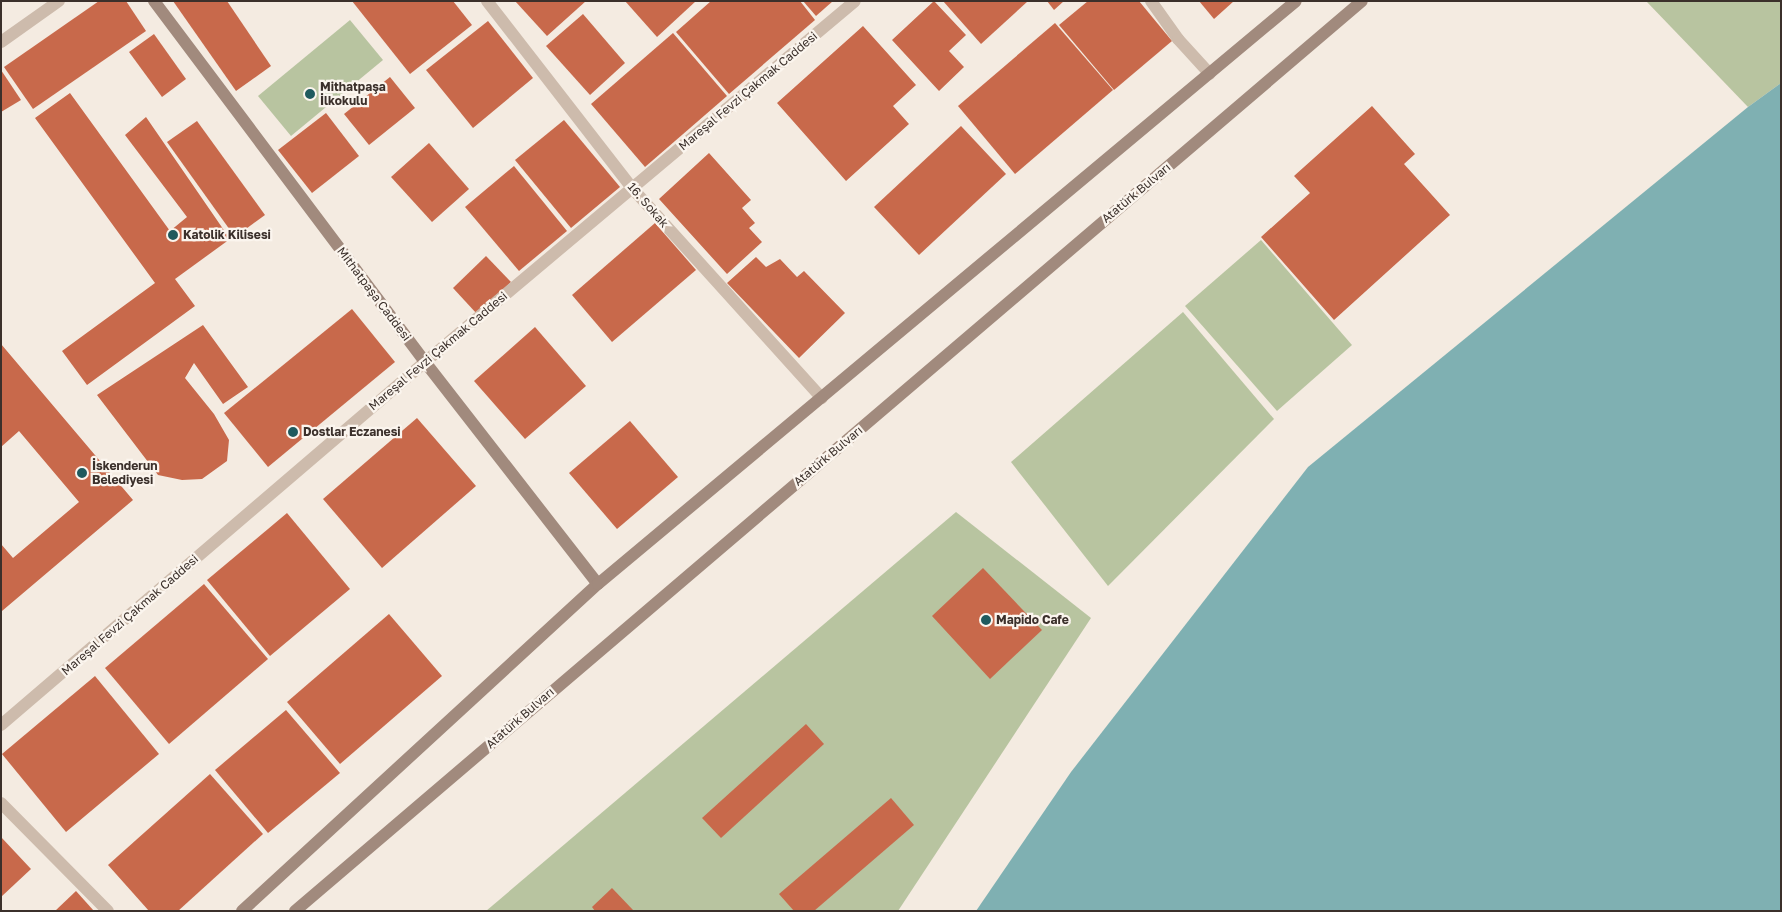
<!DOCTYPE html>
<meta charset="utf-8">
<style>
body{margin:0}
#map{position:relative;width:1782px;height:912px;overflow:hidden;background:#f4ebe1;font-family:"Golos Text",sans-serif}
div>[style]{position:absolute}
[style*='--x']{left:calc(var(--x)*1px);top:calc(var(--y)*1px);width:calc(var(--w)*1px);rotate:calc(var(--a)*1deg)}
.green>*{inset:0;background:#b8c4a0}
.water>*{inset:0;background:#7fb0b2}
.building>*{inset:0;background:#c8694b}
.street>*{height:12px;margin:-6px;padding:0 6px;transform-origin:6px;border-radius:6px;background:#cdbbac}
.secondary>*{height:12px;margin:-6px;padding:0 6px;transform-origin:6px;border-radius:6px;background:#a18a7d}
.dots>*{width:14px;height:14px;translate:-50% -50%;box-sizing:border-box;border:2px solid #fbf5ee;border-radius:50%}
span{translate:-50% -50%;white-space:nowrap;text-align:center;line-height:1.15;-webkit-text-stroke:4.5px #fbf5ee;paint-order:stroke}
.poi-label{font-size:12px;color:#3b302b;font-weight:700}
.left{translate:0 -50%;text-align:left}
.street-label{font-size:12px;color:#3b302b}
.frame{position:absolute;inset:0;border:2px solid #3b302b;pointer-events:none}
</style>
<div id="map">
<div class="green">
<div style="clip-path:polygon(1646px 1px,1781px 1px,1781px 83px,1748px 107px)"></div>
<div style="clip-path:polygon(350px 20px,383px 60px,291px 136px,258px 96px)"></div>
<div style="clip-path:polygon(1261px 240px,1352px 345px,1277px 411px,1185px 306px)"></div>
<div style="clip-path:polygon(1183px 312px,1274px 419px,1108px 586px,1011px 462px)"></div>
<div style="clip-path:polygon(956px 512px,1091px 618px,898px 911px,486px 911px)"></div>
</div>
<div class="water">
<div style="clip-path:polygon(1781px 83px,1781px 911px,976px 911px,1071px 772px,1308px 467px,1748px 107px)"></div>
</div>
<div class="building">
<div style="clip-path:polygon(99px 1px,126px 1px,146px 31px,33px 109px,4px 67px)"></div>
<div style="clip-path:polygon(173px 1px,227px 1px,271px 66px,236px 91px)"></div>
<div style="clip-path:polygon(352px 1px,453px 1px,472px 25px,410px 74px)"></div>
<div style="clip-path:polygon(515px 1px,586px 1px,547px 36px)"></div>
<div style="clip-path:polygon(625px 1px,696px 1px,657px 37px)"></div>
<div style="clip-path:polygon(711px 1px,800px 1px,815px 20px,729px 94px,676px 32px)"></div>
<div style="clip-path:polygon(803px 1px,833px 1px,816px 16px)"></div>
<div style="clip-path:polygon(934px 1px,966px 35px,949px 51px,964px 67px,939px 91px,892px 40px)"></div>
<div style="clip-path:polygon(943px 1px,1028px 1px,981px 44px)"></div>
<div style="clip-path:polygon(1047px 1px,1064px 1px,1054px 10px)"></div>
<div style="clip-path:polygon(1088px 1px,1139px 1px,1172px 41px,1114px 90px,1059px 25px)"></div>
<div style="clip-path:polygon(1199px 1px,1234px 1px,1214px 19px)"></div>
<div style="clip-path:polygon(583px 14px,625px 63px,590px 95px,546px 46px)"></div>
<div style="clip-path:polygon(488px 21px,533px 78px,473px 128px,426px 70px)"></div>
<div style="clip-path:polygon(1055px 23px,1113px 90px,1015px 174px,958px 106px)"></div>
<div style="clip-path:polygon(863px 26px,916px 85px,893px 106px,909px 124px,846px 181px,777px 103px)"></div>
<div style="clip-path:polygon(673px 33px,727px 96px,645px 167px,591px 104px)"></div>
<div style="clip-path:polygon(154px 34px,186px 79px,162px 97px,129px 52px)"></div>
<div style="clip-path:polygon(1px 70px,21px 100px,1px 112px)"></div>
<div style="clip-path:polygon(390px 77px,415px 108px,369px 145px,344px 114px)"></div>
<div style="clip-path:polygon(70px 93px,170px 231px,187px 217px,125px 135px,146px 117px,230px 239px,175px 279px,195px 306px,87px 385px,62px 351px,155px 283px,35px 118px)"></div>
<div style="clip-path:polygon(1372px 106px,1415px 154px,1404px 164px,1450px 215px,1334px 320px,1261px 237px,1310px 193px,1294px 176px)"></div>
<div style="clip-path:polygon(326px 113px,359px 156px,312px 193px,278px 150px)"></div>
<div style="clip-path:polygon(564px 120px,620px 187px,571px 228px,515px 160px)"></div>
<div style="clip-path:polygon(197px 121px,265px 215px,235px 237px,167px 142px)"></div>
<div style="clip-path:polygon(961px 126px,1006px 174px,919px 255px,874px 207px)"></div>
<div style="clip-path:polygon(429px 143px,469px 189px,432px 222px,391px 177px)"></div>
<div style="clip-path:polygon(709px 153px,751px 200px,742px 208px,755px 223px,749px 228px,762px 242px,727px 274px,659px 199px)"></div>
<div style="clip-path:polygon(514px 166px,567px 231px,519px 271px,465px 207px)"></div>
<div style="clip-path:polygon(655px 223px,696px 270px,612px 342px,572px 295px)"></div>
<div style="clip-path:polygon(486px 256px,511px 282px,477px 314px,453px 288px)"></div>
<div style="clip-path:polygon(756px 257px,766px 267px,780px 259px,797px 277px,804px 271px,845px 313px,799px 358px,727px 283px)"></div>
<div style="clip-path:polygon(352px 309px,395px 362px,268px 467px,224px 413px)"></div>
<div style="clip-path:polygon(203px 325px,248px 387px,223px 404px,194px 363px,185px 378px,214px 414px,229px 440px,227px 461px,202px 479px,182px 480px,158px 475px,97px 395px)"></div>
<div style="clip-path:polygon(535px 327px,586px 386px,525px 439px,474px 381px)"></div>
<div style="clip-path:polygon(1px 344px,133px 500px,2px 611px,1px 544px,13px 558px,79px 502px,19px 431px,1px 447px)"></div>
<div style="clip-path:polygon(417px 418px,476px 486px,382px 568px,323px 499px)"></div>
<div style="clip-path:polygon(630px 421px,678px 477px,617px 529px,569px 473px)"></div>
<div style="clip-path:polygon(287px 513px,350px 589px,270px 656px,207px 580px)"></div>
<div style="clip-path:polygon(983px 568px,1042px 630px,990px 679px,932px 616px)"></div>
<div style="clip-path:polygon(204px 584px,268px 659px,169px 744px,105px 668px)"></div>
<div style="clip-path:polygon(389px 614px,442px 676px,340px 764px,287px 702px)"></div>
<div style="clip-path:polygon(95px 676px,159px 754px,66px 832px,2px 754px)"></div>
<div style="clip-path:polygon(286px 710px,340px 773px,268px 833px,215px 770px)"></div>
<div style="clip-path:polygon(806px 724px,824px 744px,721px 838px,702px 818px)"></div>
<div style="clip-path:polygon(210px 774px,263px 834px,178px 911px,149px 911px,108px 865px)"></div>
<div style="clip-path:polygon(891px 798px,914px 825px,814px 911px,794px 911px,779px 894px)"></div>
<div style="clip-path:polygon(1px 837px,31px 869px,1px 897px)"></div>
<div style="clip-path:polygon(612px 888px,634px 911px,595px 911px,592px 907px)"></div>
<div style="clip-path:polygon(76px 891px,94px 911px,55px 911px)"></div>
</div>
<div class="street">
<div style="--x:487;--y:1;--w:237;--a:52.2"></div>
<div style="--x:632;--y:188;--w:283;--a:47.9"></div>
<div style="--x:1151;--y:1;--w:47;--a:54.6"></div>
<div style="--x:1178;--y:39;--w:47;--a:47.6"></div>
<div style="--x:1;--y:42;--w:71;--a:-35.3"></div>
<div style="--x:1;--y:725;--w:558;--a:-40.57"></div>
<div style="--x:425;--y:362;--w:561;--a:-40.01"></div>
<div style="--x:1;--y:803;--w:152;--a:45.3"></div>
</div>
<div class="secondary">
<div style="--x:154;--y:1;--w:451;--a:53.1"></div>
<div style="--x:425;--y:362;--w:281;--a:52.1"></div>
<div style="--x:242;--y:911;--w:483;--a:-42.6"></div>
<div style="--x:598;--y:584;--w:909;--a:-39.87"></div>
<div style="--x:295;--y:911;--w:1402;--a:-40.46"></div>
</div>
<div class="dots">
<div style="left:310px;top:94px;background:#1f5a5e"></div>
<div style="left:173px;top:235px;background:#1f5a5e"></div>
<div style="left:293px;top:432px;background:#1f5a5e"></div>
<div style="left:82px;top:473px;background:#1f5a5e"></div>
<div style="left:986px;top:620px;background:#1f5a5e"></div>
</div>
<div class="poi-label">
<span class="left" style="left:320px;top:94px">Mithatpaşa<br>İlkokulu</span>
<span class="left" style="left:183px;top:235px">Katolik Kilisesi</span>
<span class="left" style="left:303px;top:432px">Dostlar Eczanesi</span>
<span class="left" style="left:92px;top:473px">İskenderun<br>Belediyesi</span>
<span class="left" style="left:996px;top:620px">Mapido Cafe</span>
</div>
<div class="street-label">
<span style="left:748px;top:91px;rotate:-40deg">Mareşal Fevzi Çakmak Caddesi</span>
<span style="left:1136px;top:193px;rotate:-40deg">Atatürk Bulvarı</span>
<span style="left:648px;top:205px;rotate:49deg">16. Sokak</span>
<span style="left:374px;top:294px;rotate:53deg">Mithatpaşa Caddesi</span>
<span style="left:438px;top:351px;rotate:-40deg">Mareşal Fevzi Çakmak Caddesi</span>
<span style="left:828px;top:456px;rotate:-40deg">Atatürk Bulvarı</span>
<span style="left:130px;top:615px;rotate:-41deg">Mareşal Fevzi Çakmak Caddesi</span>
<span style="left:520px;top:718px;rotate:-41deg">Atatürk Bulvarı</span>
</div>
<div class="frame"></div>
</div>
